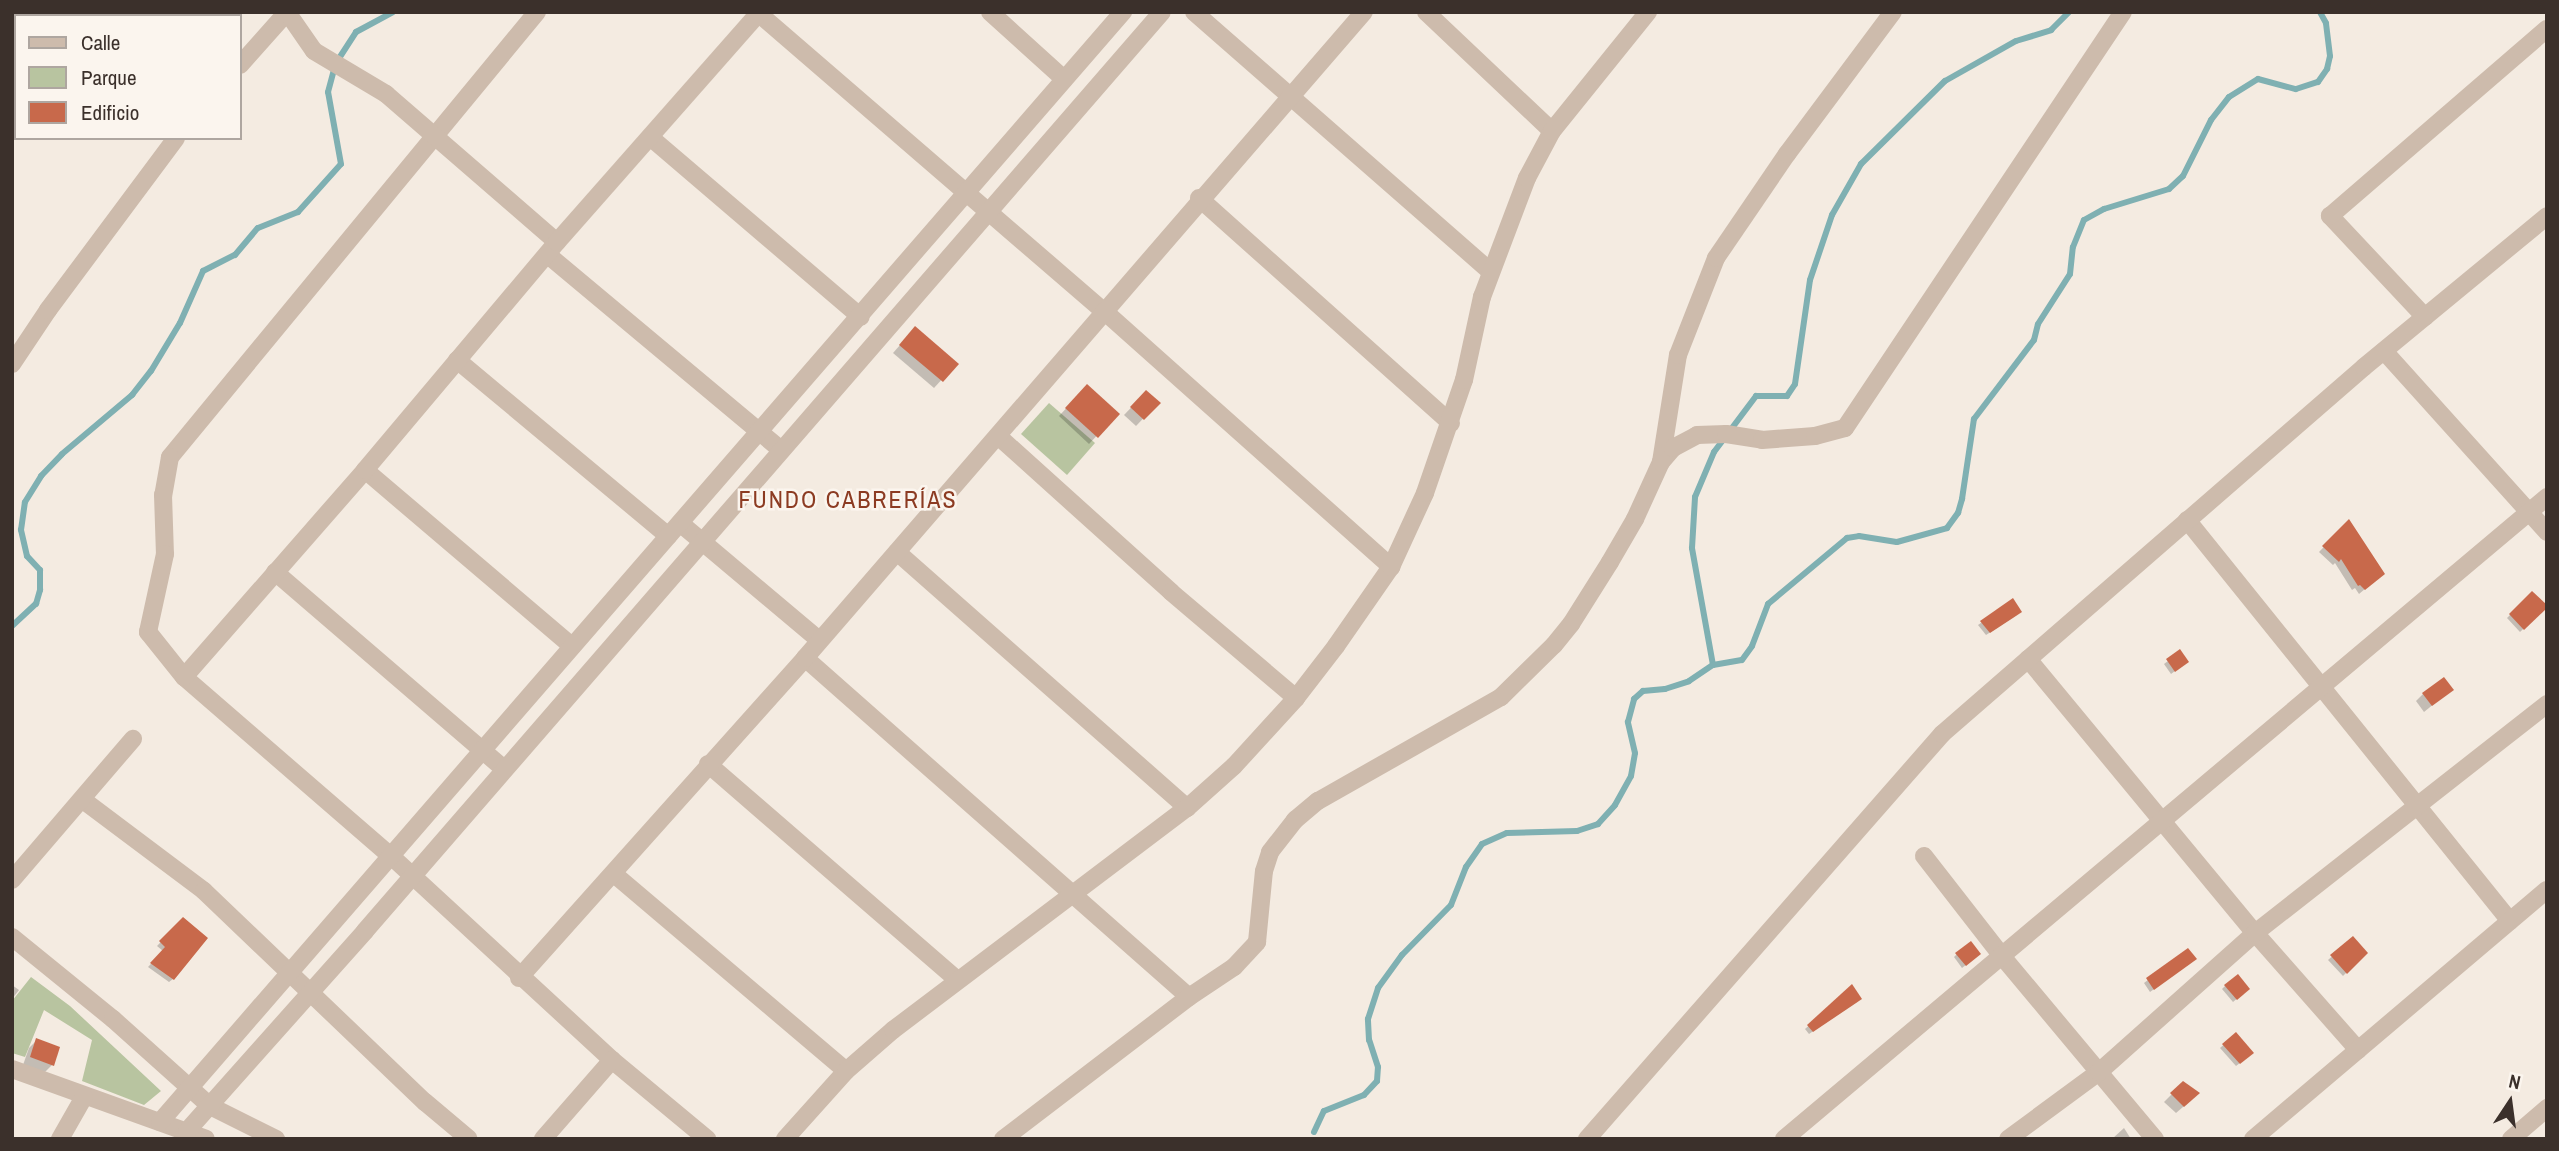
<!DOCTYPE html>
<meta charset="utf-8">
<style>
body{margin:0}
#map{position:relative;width:2559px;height:1151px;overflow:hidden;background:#f4ebe1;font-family:"Archivo Narrow",sans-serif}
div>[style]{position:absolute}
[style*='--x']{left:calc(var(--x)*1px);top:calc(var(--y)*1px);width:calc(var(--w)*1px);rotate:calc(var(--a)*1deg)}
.green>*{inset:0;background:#b8c4a0}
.shadow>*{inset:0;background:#0003}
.stream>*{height:6px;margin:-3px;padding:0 3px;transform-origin:3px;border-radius:3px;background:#7fb0b2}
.building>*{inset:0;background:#c8694b}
.minor>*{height:18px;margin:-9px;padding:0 9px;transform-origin:9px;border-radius:9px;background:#cdbbac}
span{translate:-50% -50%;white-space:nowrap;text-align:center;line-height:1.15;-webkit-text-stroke:5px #fbf5ee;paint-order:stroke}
.quarter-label{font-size:24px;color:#8c3b22;letter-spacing:2px}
.frame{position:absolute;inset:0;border:14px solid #3b302b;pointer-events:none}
.legend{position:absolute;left:14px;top:14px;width:228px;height:126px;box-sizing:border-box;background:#fbf5ee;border:2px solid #aea6a0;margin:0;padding:9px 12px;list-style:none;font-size:21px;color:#3b302b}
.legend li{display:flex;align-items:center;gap:14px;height:35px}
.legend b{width:35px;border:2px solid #aea6a0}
.north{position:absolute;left:2475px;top:1067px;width:70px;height:70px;-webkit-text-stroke:5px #fbf5ee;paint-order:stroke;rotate:13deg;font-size:19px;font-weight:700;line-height:28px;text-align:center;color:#3b302b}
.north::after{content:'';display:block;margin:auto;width:24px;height:32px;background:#3b302b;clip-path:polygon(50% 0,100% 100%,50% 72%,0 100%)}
</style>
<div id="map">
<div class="green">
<div style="clip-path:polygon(1049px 403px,1095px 443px,1067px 475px,1021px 434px)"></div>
<div style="clip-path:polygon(31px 977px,70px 1006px,161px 1091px,144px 1105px,82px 1081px,92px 1040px,44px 1010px,25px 1057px,12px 1053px,12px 1001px)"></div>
</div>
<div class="shadow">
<div style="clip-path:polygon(908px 336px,956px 364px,934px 388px,893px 353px)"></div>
<div style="clip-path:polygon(1087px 386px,1117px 414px,1089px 444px,1059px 416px)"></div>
<div style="clip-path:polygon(1146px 392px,1158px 403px,1136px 426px,1124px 415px)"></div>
<div style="clip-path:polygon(2348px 522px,2378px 578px,2359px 594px,2355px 588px,2352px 590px,2335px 563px,2333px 565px,2319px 552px)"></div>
<div style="clip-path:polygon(2532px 593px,2546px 607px,2520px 632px,2507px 618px)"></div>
<div style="clip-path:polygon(2012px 601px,2017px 615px,1986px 635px,1978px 625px)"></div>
<div style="clip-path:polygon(2180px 652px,2183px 665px,2171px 674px,2164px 664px)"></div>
<div style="clip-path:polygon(2451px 690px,2424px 712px,2416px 701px,2423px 694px)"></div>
<div style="clip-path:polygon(183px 919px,173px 979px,169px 982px,148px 967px,163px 951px,157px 946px)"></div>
<div style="clip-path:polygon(2353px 938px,2366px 953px,2343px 976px,2328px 960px)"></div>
<div style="clip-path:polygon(2187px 950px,2192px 962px,2150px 992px,2144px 983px)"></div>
<div style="clip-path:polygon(1957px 954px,1976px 957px,1962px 968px,1954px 957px)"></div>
<div style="clip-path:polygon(12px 985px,19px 990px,12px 999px)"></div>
<div style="clip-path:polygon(2225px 986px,2245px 992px,2233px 1002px,2222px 989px)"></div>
<div style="clip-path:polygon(1852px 987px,1857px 1002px,1809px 1034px,1805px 1029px)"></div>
<div style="clip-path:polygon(2236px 1034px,2249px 1056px,2236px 1066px,2220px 1048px)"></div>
<div style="clip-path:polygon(37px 1040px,52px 1065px,45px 1072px,23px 1065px,29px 1048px)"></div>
<div style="clip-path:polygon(2183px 1083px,2190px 1101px,2176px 1113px,2164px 1102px)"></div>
<div style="clip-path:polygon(2124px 1128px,2131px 1139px,2112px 1139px)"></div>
</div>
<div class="stream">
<div style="--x:12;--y:626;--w:33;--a:-43"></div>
<div style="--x:36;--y:604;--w:15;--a:-74"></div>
<div style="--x:40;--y:590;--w:20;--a:-90"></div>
<div style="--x:40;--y:570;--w:19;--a:-133"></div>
<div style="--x:27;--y:556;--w:27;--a:-103"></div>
<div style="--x:21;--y:530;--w:28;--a:-82"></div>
<div style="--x:25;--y:502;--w:31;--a:-58"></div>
<div style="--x:41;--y:476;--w:30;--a:-46"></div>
<div style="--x:62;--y:454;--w:92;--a:-40.1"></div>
<div style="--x:132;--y:395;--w:31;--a:-52"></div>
<div style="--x:151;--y:371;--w:56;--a:-58.9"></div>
<div style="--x:180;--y:323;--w:57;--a:-66.1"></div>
<div style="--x:203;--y:271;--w:36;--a:-27"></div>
<div style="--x:235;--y:255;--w:35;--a:-50"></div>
<div style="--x:258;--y:228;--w:43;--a:-21.8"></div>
<div style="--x:298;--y:212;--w:64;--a:-48.1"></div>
<div style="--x:341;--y:164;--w:73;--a:-100.2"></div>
<div style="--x:328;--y:92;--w:30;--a:-75"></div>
<div style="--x:336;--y:63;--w:37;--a:-57"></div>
<div style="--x:356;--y:32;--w:42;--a:-28.4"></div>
<div style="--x:1713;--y:665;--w:119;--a:-100.2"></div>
<div style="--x:1692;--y:548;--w:51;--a:-86.6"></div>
<div style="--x:1695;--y:497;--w:49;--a:-67.1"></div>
<div style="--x:1714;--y:452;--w:70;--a:-53.1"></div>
<div style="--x:1756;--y:396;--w:31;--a:0"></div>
<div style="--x:1787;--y:396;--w:14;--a:-56"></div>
<div style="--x:1795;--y:384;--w:105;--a:-81.8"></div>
<div style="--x:1810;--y:280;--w:69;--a:-71.3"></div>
<div style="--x:1832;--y:215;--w:59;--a:-60.4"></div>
<div style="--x:1861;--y:164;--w:118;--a:-44.7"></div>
<div style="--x:1945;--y:81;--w:81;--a:-29.4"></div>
<div style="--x:2016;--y:41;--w:37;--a:-17"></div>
<div style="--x:2051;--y:30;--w:25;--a:-45"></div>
<div style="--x:1314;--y:1132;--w:23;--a:-65"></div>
<div style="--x:1324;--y:1111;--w:43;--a:-21.8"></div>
<div style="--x:1364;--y:1095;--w:19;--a:-47"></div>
<div style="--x:1377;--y:1081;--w:14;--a:-86"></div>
<div style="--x:1378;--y:1067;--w:28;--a:-108"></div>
<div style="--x:1369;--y:1040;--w:21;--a:-93"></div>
<div style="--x:1368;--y:1019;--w:33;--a:-72"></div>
<div style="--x:1378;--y:988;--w:41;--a:-54"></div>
<div style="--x:1402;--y:955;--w:70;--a:-45.6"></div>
<div style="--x:1451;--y:905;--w:41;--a:-68.5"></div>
<div style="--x:1466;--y:867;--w:28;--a:-55"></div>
<div style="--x:1482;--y:844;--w:27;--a:-24"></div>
<div style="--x:1507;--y:833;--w:70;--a:-1.6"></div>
<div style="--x:1577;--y:831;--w:22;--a:-18"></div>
<div style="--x:1598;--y:824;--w:25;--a:-48"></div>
<div style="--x:1615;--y:805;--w:33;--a:-61"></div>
<div style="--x:1631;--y:776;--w:23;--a:-80"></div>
<div style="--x:1635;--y:753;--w:32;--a:-103"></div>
<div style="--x:1628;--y:722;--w:24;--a:-75"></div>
<div style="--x:1634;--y:699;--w:12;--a:-42"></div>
<div style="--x:1643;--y:691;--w:22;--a:-5"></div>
<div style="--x:1665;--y:689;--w:25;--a:-18"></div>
<div style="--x:1689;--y:681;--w:29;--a:-34"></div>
<div style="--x:1713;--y:665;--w:29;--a:-10"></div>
<div style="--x:1742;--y:660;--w:17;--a:-54"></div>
<div style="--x:1752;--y:646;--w:45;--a:-69.1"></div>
<div style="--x:1768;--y:604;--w:103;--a:-39.9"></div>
<div style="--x:1847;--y:538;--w:12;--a:-9"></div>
<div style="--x:1859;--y:536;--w:38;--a:9"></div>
<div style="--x:1897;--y:542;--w:52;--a:-15.6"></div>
<div style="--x:1947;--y:528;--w:19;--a:-54"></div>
<div style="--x:1958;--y:513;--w:15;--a:-74"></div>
<div style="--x:1962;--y:499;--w:81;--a:-81.5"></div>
<div style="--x:1974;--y:419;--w:99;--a:-52.8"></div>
<div style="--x:2034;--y:340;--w:16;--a:-76"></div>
<div style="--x:2038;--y:324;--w:59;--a:-57.4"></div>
<div style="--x:2070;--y:274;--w:27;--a:-84"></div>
<div style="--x:2073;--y:247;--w:29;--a:-68"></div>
<div style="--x:2084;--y:220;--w:23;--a:-29"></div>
<div style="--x:2104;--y:209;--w:68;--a:-17.1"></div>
<div style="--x:2169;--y:189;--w:19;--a:-43"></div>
<div style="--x:2183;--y:176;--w:63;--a:-63.4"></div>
<div style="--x:2211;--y:120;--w:29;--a:-52"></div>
<div style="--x:2229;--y:97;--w:34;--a:-32"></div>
<div style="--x:2258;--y:79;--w:39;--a:15"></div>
<div style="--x:2296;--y:89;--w:23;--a:-18"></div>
<div style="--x:2318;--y:82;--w:16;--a:-55"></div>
<div style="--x:2327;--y:69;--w:13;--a:-77"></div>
<div style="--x:2330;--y:56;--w:33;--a:-97"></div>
<div style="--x:2326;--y:23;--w:13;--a:-119"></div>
</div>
<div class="building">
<div style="clip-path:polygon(915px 326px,959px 364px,943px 382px,899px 345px)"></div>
<div style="clip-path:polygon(1087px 384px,1120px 414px,1098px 438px,1065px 408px)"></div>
<div style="clip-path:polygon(1146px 390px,1161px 403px,1144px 420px,1130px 407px)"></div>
<div style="clip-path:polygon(2349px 519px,2385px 574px,2365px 590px,2360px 585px,2358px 586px,2341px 559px,2339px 562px,2322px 546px)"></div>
<div style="clip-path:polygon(2532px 591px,2547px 605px,2547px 608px,2524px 630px,2509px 614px)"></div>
<div style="clip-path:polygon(2013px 598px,2022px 612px,1990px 633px,1980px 621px)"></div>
<div style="clip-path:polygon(2180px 649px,2189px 662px,2175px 672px,2166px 659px)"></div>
<div style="clip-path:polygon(2444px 677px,2454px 690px,2432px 706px,2422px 693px)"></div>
<div style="clip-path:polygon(183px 917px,208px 938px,174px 980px,150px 963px,165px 947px,159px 941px)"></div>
<div style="clip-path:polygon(2353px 936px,2368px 953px,2347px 974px,2330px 955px)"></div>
<div style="clip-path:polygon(1971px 941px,1981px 954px,1966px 966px,1955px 953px)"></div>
<div style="clip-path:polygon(2188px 948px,2197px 959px,2154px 990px,2146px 978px)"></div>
<div style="clip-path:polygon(2238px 974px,2250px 989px,2237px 1000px,2224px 985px)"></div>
<div style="clip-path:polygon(1852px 984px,1862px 999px,1813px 1032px,1807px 1025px)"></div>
<div style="clip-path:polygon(2236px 1032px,2254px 1053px,2240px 1064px,2222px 1044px)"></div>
<div style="clip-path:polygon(36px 1038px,60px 1047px,54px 1066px,30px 1057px)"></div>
<div style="clip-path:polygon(2183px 1081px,2200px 1093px,2184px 1107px,2170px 1093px)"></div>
</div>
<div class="minor">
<div style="--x:537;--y:12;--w:577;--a:129.51"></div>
<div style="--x:170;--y:457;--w:39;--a:100"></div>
<div style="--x:163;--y:495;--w:59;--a:88.1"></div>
<div style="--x:165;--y:554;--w:80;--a:102.3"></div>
<div style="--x:148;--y:632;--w:58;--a:51.3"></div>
<div style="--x:184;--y:677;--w:274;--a:40.9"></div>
<div style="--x:391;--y:856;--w:301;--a:42.7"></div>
<div style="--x:612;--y:1060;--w:124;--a:39.7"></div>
<div style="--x:757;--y:12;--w:458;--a:40.8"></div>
<div style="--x:1104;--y:311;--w:385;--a:41.7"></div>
<div style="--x:990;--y:12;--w:100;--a:42.2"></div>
<div style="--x:1194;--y:12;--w:393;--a:41.2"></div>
<div style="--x:1426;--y:12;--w:173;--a:43.4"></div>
<div style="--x:240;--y:65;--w:71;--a:-48.4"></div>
<div style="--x:287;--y:12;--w:47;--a:55.3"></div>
<div style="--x:314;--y:51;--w:84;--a:30.8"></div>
<div style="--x:386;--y:94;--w:226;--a:40.9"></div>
<div style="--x:650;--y:137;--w:277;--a:40.5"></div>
<div style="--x:1199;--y:198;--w:338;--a:41.8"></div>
<div style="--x:548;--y:255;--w:304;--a:39.9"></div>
<div style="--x:2425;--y:317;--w:139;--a:-133.2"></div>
<div style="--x:2330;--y:216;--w:286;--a:-40.8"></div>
<div style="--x:2384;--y:351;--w:244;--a:48"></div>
<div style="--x:457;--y:360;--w:275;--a:39.8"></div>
<div style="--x:12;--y:364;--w:65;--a:-56.3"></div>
<div style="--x:48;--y:310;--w:214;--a:-53.3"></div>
<div style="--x:998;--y:436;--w:233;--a:42"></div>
<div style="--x:1171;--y:592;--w:164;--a:40.3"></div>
<div style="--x:1661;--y:462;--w:108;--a:-81"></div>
<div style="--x:1678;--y:355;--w:104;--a:-68.6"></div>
<div style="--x:1716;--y:258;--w:126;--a:-55.7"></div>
<div style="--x:1787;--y:154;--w:177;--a:-53.3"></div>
<div style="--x:365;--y:470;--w:272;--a:40.4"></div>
<div style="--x:2187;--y:520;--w:515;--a:51.15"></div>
<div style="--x:680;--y:523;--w:182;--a:40.1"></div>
<div style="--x:897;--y:552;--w:387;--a:41.4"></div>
<div style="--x:275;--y:572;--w:302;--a:40.7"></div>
<div style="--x:805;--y:658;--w:512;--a:41.44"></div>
<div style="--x:1189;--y:997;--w:234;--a:142.6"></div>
<div style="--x:2028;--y:659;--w:356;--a:50.4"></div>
<div style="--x:2255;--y:933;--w:156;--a:48.6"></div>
<div style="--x:184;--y:677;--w:275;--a:-48.8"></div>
<div style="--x:365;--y:470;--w:298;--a:-49.9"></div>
<div style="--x:557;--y:242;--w:307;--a:-48.6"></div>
<div style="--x:708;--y:764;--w:330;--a:40.9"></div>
<div style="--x:83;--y:800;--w:151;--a:36.9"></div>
<div style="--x:204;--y:891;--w:306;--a:43.7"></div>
<div style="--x:425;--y:1102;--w:57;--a:40.1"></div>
<div style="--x:1924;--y:856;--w:125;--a:52.1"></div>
<div style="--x:2001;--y:955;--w:240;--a:50.1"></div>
<div style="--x:614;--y:874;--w:304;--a:40.3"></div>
<div style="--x:12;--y:880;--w:186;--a:-49.4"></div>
<div style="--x:12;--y:937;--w:130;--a:39.1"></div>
<div style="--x:113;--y:1019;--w:130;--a:41.9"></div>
<div style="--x:210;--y:1106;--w:74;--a:26.6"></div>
<div style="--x:519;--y:978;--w:429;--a:-48.2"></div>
<div style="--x:805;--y:658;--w:854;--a:-49.13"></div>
<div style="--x:1189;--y:997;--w:54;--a:-33.7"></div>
<div style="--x:1234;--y:967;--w:34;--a:-47"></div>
<div style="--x:1257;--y:942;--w:71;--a:-84.4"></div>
<div style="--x:1264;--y:871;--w:20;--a:-72"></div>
<div style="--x:1270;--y:852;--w:41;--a:-52"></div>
<div style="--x:1295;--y:820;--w:30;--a:-40"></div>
<div style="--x:1318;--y:801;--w:210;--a:-29.6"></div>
<div style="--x:1501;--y:697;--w:74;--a:-44.5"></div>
<div style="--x:1554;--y:645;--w:27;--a:-51"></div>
<div style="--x:1571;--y:624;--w:73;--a:-57.8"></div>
<div style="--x:1610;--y:562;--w:50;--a:-59.8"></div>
<div style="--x:1635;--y:519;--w:63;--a:-65.5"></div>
<div style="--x:1661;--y:462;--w:18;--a:-49"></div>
<div style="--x:1673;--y:448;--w:27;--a:-28"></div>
<div style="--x:1697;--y:435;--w:29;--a:-2"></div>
<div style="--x:1726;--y:434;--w:36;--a:9"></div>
<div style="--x:1762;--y:440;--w:53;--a:-4.3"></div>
<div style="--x:1815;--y:436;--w:31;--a:-15"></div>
<div style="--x:1845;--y:428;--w:500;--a:-56.25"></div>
<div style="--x:12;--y:1069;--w:206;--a:19.8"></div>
<div style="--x:160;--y:1122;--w:1470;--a:-49.06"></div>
<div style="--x:187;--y:1131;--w:268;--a:-48.3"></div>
<div style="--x:365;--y:931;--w:1216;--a:-49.07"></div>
<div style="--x:60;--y:1139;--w:48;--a:-60.3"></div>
<div style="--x:543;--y:1139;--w:105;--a:-48.9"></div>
<div style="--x:785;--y:1139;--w:91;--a:-48.1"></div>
<div style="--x:846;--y:1071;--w:62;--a:-41.1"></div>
<div style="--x:893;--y:1030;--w:368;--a:-37.1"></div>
<div style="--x:1187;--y:808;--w:63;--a:-41.8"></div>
<div style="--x:1234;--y:766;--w:92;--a:-47.6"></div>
<div style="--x:1296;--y:698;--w:66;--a:-52.4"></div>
<div style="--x:1336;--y:646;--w:96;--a:-55.2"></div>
<div style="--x:1391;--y:567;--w:81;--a:-65.3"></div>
<div style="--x:1425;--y:493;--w:120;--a:-71"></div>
<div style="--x:1464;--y:380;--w:85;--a:-77.8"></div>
<div style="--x:1482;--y:297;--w:127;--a:-69.3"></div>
<div style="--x:1527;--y:178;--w:53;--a:-62"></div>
<div style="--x:1552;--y:131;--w:153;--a:-51.1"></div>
<div style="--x:1587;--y:1139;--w:539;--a:-48.76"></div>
<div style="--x:1942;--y:734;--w:559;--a:-41.01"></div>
<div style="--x:2364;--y:367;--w:237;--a:-39.5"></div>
<div style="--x:1784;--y:1139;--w:997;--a:-40.08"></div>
<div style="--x:2008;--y:1139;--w:113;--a:-36.4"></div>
<div style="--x:2099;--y:1072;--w:209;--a:-41.7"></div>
<div style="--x:2255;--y:933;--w:371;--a:-38.1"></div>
<div style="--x:2253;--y:1139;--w:385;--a:-40.3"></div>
<div style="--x:2511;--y:1139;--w:48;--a:-40.7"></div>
</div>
<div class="quarter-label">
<span style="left:848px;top:500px">FUNDO CABRERÍAS</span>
</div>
<div class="frame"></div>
<ul class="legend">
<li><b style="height:9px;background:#cdbbac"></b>Calle</li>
<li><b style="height:19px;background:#b8c4a0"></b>Parque</li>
<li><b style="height:19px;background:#c8694b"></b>Edificio</li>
</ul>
<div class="north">N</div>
</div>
